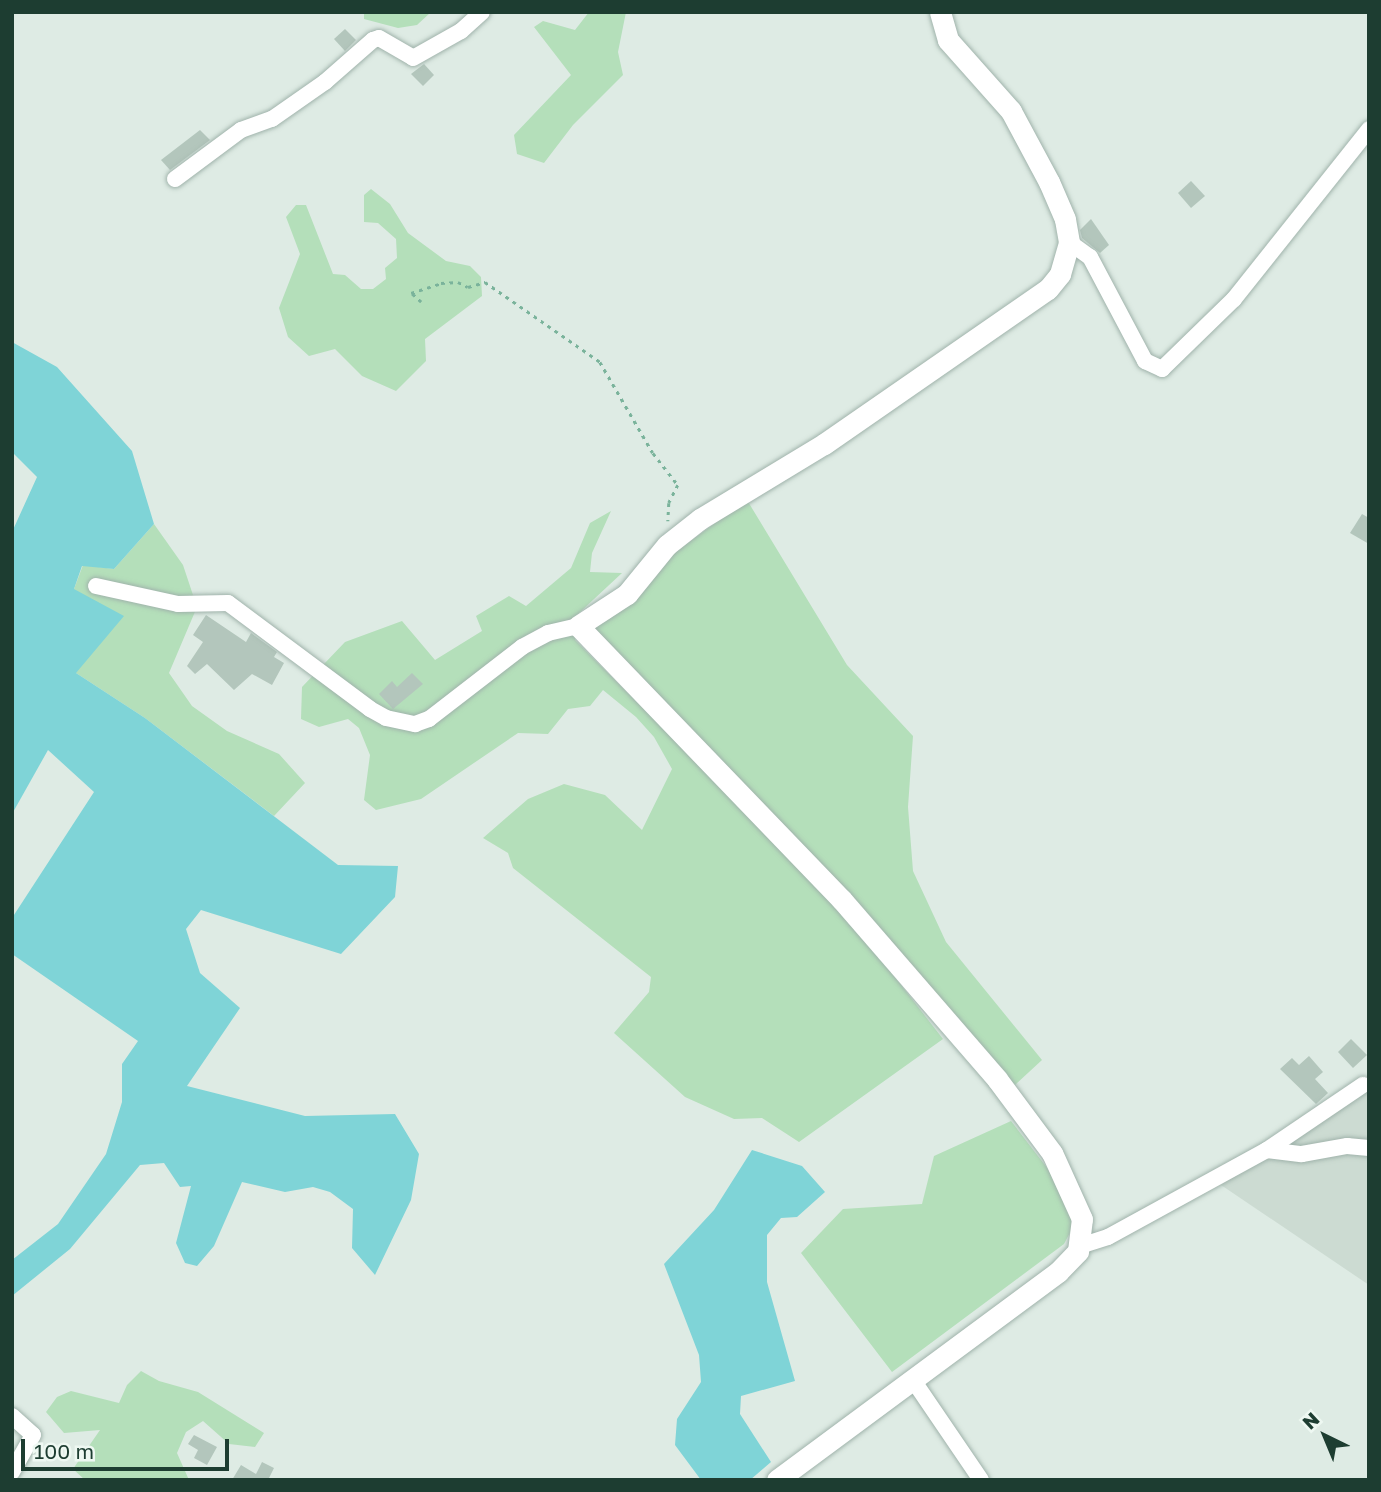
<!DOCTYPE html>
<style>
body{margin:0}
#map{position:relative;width:1381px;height:1492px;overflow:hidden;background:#deebe4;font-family:"Golos Text",sans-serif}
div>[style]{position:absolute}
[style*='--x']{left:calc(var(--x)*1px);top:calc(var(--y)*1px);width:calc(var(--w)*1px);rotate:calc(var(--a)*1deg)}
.built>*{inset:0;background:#ccdbd2}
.green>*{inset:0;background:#b4dfba}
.water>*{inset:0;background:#7fd4d7}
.building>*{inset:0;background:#b3c6bc}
.path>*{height:2.5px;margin-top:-1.25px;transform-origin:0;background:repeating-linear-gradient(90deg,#7ab39b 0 3.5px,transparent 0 8.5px)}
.roads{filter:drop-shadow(0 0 2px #a0b3ab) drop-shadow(0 0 2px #a0b3ab)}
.minor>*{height:16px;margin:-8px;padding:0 8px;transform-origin:8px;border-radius:8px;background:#fff}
.tertiary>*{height:21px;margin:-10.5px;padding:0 10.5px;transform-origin:10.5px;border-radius:10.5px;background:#fff}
span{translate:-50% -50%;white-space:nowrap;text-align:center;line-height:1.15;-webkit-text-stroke:7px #eef8f2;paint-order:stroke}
.frame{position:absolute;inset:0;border:14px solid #1d3d31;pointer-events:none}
.north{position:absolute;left:1290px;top:1401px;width:70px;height:70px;-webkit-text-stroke:5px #eef8f2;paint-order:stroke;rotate:317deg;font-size:19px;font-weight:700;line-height:28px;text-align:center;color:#1d3d31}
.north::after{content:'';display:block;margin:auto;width:24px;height:32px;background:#1d3d31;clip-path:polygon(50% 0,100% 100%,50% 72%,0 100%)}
.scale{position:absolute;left:21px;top:1439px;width:208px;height:32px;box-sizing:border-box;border:4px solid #1d3d31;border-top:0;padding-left:9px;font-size:21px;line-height:24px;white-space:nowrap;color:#1d3d31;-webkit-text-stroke:5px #eef8f2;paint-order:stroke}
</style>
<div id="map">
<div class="built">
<div style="clip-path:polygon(1369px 1088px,1369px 1285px,1221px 1185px)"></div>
</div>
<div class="green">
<div style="clip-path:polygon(364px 12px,431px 12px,417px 25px,398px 28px,364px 19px)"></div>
<div style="clip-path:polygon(589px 12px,626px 12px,618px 52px,623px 75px,573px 125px,544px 163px,517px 154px,514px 135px,571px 75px,534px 27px,543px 21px,575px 30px)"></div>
<div style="clip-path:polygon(371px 189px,390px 204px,408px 233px,446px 261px,470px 266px,481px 277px,482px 296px,425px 339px,426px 361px,396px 391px,362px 376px,335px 349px,309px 356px,288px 337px,279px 308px,300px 254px,286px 217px,296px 205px,306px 205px,333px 274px,345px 275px,361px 289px,373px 289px,386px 279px,385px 268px,397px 258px,396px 239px,378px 223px,364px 222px,364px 195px)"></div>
<div style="clip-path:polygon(747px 500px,847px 665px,913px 736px,908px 807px,913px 871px,946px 942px,1042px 1060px,1015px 1085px,591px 627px,674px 553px)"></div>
<div style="clip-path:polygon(611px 511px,592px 553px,590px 572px,622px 573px,579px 613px,575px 640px,838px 904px,943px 1039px,799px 1142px,762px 1118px,734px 1119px,685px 1097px,614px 1033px,649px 992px,651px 977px,513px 868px,508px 853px,483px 838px,528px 799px,564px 784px,605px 795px,642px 830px,672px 769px,654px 737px,636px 717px,603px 690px,590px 706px,568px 709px,548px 734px,518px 733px,421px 799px,376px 810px,364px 800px,370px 755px,359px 728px,348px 719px,319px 727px,301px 719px,302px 687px,345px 642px,402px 621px,435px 660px,482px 631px,476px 616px,509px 596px,526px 606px,571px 568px,590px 523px)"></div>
<div style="clip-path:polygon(154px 524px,183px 565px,197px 607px,169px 673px,192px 706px,227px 731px,279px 754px,305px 783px,274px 816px,145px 718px,76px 673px,74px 589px,83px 565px,114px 569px)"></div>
<div style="clip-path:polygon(1011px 1121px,1068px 1195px,1074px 1225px,1064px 1244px,892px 1372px,801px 1253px,843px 1209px,922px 1204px,934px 1156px)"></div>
<div style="clip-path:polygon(141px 1371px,159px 1381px,198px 1392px,264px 1433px,255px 1447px,229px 1444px,203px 1421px,186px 1432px,177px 1453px,189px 1480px,85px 1480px,73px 1469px,100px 1430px,64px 1433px,46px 1412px,57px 1397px,71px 1391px,119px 1403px,127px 1385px)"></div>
</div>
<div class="water">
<div style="clip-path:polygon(12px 342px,57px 367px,132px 451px,154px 524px,114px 569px,82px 566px,74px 589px,124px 616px,76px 673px,145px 718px,338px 865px,398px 866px,395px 897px,341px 954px,201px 910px,186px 929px,200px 973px,240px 1008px,187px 1086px,305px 1116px,395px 1114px,419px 1154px,411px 1200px,375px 1275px,352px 1248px,353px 1209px,330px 1192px,313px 1187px,285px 1192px,242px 1182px,214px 1246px,197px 1266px,185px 1263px,176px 1243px,191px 1186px,180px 1187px,164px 1163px,140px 1165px,70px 1249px,12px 1296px,12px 1260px,58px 1224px,106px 1154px,122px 1102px,122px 1064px,138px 1041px,12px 954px,12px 918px,94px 792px,48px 750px,12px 814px,12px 532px,37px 477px,12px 452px)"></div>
<div style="clip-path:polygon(752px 1150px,802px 1166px,825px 1192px,797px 1217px,781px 1218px,767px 1235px,767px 1282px,795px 1381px,741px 1396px,740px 1414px,771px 1462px,750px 1480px,701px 1480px,675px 1445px,677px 1419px,701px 1382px,699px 1355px,664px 1264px,714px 1210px)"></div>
</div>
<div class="building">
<div style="clip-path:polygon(345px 29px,356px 40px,345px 51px,334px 39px)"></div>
<div style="clip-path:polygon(424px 64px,434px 75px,423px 86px,411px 74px)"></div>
<div style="clip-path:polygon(200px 130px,210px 140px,170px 170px,161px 160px)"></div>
<div style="clip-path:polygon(1191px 181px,1205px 196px,1191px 208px,1178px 193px)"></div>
<div style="clip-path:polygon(1091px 219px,1109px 245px,1100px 253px,1082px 238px,1080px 230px)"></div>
<div style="clip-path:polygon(1362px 514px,1369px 518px,1369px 544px,1350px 533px)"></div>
<div style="clip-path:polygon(206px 615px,246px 642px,251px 633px,277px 652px,274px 657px,284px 663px,272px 685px,252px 674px,234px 690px,207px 664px,195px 674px,187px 666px,203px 642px,193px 635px)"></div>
<div style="clip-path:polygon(412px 673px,423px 684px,393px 709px,379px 694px,392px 681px,397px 687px)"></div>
<div style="clip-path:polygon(1351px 1039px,1367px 1055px,1353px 1068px,1338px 1052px)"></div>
<div style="clip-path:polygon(1309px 1056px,1323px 1072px,1315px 1079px,1328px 1093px,1316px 1104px,1280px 1069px,1292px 1058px,1299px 1065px)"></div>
<div style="clip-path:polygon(194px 1435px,217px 1447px,207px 1465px,194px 1458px,198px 1450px,188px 1444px)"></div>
<div style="clip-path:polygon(262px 1462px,274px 1468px,268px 1480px,232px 1480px,241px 1465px,256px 1474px)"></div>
</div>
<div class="path">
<div style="--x:421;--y:302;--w:13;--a:-138"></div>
<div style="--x:411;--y:293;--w:32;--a:-18"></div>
<div style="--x:441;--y:283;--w:17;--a:-3"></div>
<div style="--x:458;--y:282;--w:11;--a:27"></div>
<div style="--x:468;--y:287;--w:18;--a:-16"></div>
<div style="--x:485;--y:282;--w:140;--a:34.8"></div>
<div style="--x:600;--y:362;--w:105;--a:59.8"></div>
<div style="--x:653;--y:453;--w:41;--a:52"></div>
<div style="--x:678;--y:485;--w:20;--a:117"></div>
<div style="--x:669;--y:503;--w:18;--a:93"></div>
</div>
<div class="roads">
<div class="minor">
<div style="--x:175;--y:179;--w:82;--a:-36.6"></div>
<div style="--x:241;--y:130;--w:33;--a:-20"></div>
<div style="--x:272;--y:119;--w:65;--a:-34.9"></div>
<div style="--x:325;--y:82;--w:64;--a:-41.2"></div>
<div style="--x:373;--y:40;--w:6;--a:-18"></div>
<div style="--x:379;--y:38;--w:39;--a:30"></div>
<div style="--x:413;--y:58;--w:55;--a:-29.4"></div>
<div style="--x:461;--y:31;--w:28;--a:-42"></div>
<div style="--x:1069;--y:242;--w:26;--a:36"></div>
<div style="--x:1090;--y:257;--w:118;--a:62.1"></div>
<div style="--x:1145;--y:361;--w:19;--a:25"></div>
<div style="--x:1162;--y:369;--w:100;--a:-44.2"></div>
<div style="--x:1234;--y:299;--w:217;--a:-51.5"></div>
<div style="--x:96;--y:586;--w:84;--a:12.4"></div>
<div style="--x:178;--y:604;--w:50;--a:-1.1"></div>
<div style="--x:228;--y:603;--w:177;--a:36.7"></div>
<div style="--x:370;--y:709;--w:18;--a:29"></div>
<div style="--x:386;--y:718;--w:30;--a:12"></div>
<div style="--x:415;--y:724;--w:15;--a:-20"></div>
<div style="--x:429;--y:719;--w:118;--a:-37.7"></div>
<div style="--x:522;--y:647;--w:30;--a:-28"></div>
<div style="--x:548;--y:633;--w:31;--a:-13"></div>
<div style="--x:1267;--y:1150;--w:35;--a:7"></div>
<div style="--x:1302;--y:1154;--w:46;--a:-10.1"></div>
<div style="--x:1347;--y:1146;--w:22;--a:5"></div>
<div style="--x:1080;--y:1246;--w:29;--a:-18"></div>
<div style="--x:1108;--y:1237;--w:181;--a:-28.7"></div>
<div style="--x:1267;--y:1150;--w:116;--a:-34.1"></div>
<div style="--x:913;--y:1380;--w:121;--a:55.8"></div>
<div style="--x:12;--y:1416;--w:28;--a:42"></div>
<div style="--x:33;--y:1435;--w:43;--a:119.6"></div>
</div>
<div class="tertiary">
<div style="--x:777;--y:1480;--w:350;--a:-36.5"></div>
<div style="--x:1058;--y:1272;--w:29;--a:-46"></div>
<div style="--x:1078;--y:1251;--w:32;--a:-83"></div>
<div style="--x:1082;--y:1219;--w:72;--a:-114.4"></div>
<div style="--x:1052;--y:1153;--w:92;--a:-126.6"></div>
<div style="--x:997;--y:1079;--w:237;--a:-130.9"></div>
<div style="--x:842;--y:900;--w:380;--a:-133.9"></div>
<div style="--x:578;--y:626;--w:59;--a:-33.1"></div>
<div style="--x:627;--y:594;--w:63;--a:-50.8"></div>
<div style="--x:667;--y:545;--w:42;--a:-38.2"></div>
<div style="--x:700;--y:519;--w:145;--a:-31.2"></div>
<div style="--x:824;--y:444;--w:272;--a:-34.7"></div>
<div style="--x:1048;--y:289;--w:19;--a:-51"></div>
<div style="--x:1060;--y:274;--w:33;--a:-74"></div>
<div style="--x:1069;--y:242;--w:23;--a:-100"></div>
<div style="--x:1065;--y:219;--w:40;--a:-113.4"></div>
<div style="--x:1049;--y:182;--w:81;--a:-118.2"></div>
<div style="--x:1011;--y:111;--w:95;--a:-131.6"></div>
<div style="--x:948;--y:40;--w:29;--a:-106"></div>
</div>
</div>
<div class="frame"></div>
<div class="north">N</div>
<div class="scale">100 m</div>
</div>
